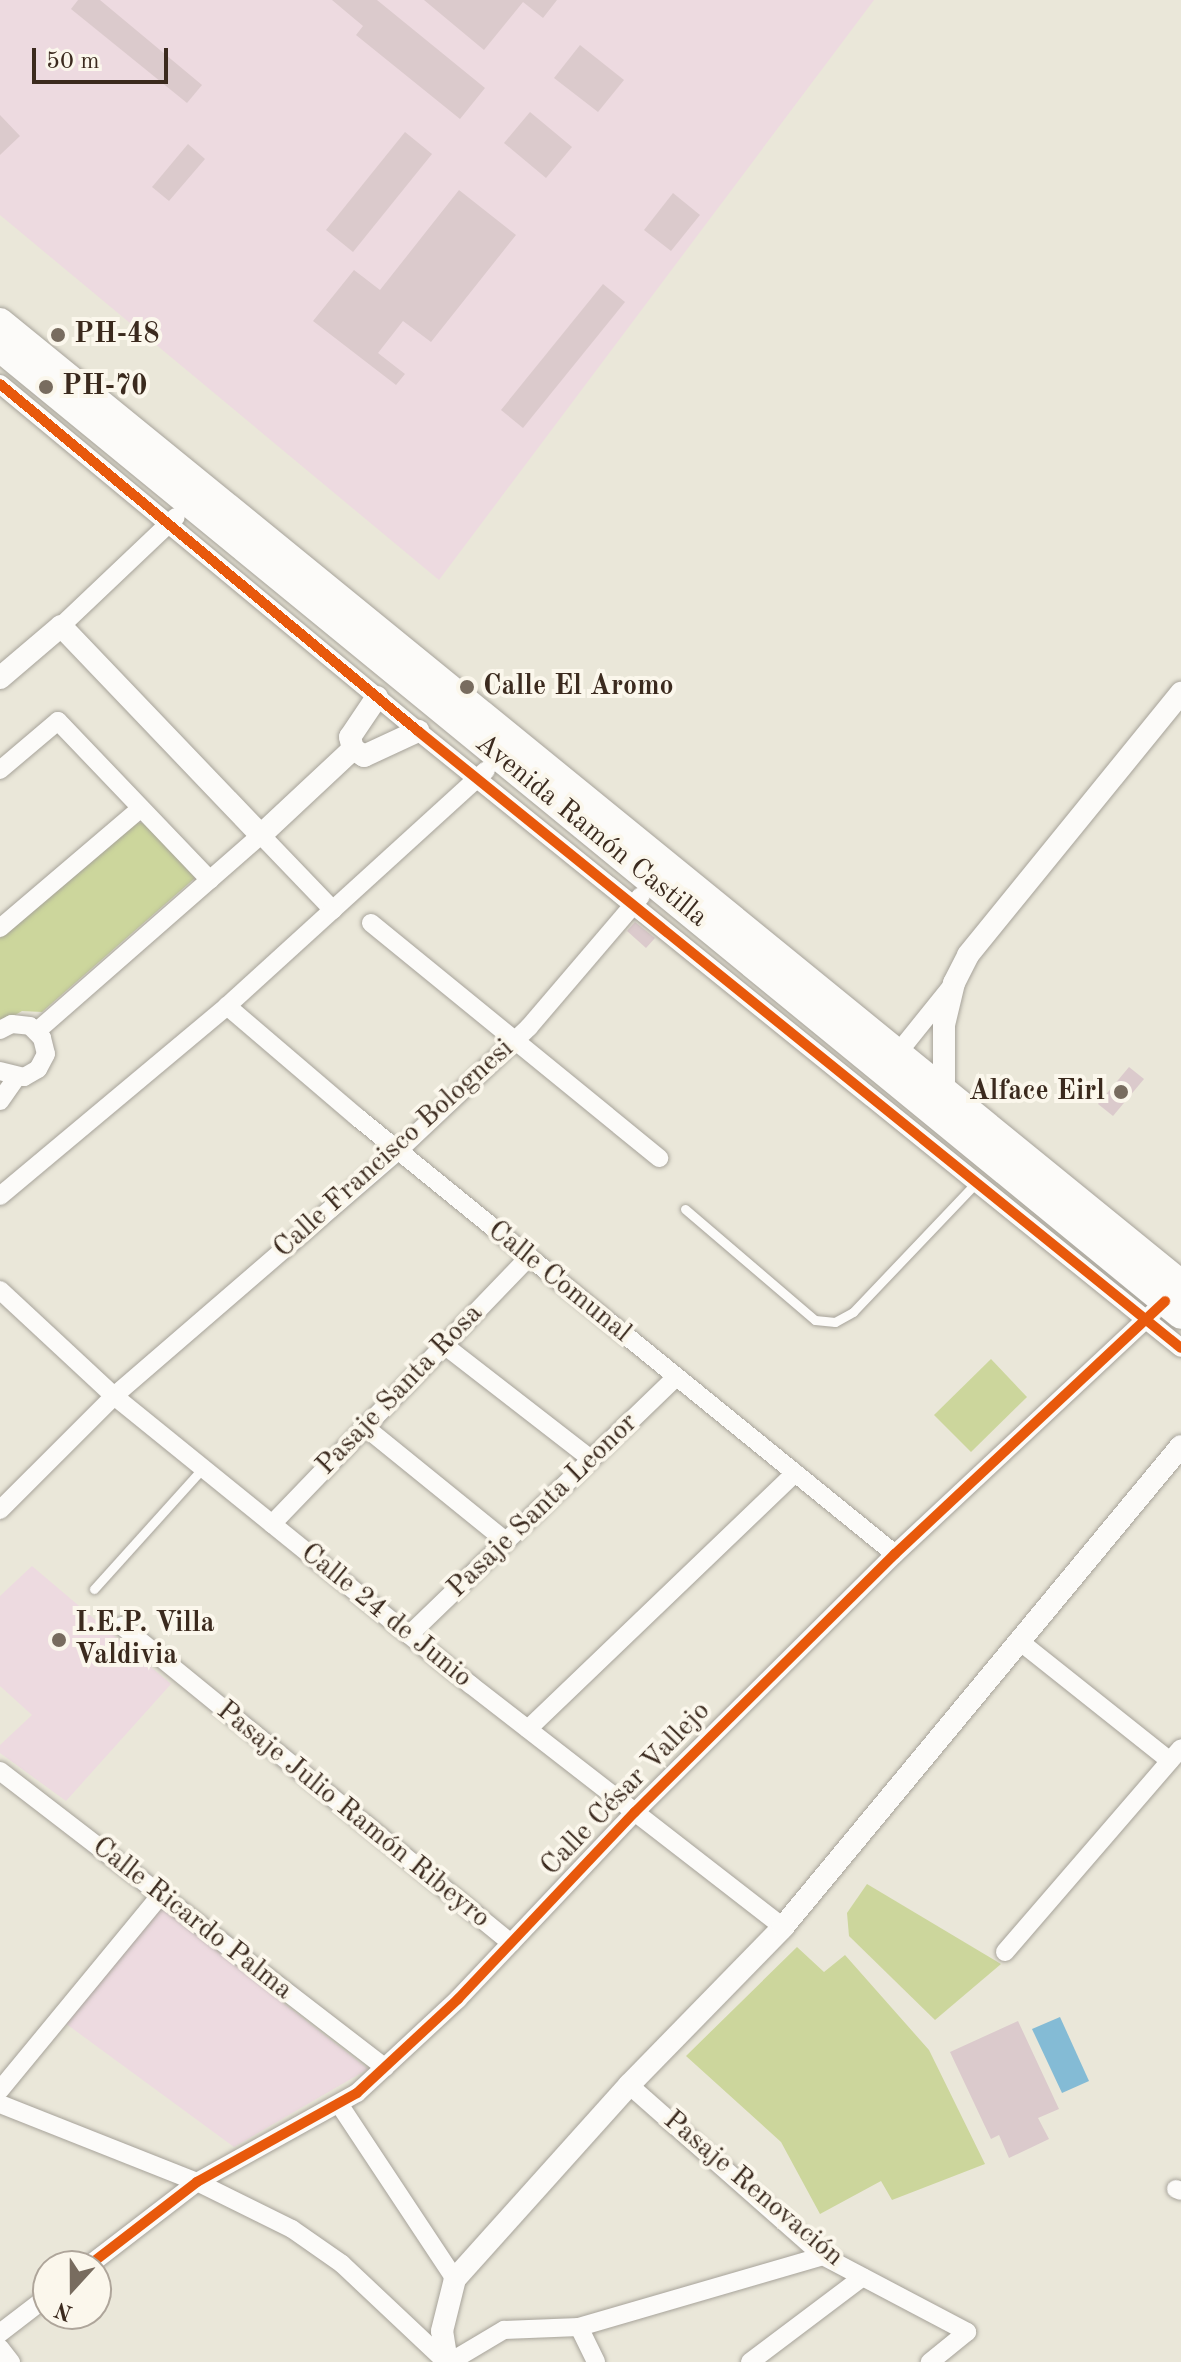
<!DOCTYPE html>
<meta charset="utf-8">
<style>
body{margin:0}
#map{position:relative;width:1181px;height:2362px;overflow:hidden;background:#eae7d9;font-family:"Old Standard TT",serif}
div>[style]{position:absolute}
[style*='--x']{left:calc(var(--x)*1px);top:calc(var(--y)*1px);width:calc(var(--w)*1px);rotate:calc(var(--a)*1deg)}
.built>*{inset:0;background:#eddae0}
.green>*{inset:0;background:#ccd69c}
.water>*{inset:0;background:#84bbd5}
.building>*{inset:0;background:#dbcacc}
.roads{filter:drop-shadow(0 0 2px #a7a39a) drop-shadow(0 0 2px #a7a39a)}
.service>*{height:9px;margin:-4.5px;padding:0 4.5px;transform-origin:4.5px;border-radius:4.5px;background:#fcfbf9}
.minor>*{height:18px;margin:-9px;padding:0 9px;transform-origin:9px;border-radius:9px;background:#fcfbf9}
.tertiary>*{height:22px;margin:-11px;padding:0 11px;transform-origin:11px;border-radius:11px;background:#fcfbf9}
.trunk>*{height:28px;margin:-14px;padding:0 14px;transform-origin:14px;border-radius:14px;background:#fcfbf9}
.cycleway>*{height:10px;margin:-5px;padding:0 5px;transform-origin:5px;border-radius:5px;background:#e8590c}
.dots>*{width:22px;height:22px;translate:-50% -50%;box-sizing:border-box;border:4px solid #fbf7ec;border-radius:50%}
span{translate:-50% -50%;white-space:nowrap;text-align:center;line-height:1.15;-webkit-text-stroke:8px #fbf7ec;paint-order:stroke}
.poi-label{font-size:28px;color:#3b2a1e;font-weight:700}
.left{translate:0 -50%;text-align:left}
.right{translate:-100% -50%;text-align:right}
.street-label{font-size:28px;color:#3b2a1e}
.north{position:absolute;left:32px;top:2250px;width:80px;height:80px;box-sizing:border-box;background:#fbf7ec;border:2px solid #aea59a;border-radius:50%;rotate:201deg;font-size:22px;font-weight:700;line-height:32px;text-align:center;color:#3b2a1e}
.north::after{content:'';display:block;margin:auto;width:28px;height:36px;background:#786c5f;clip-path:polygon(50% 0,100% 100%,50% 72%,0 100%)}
.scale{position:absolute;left:32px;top:48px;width:136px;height:36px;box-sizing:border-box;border:4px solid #3b2a1e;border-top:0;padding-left:10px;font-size:24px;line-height:28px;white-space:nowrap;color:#3b2a1e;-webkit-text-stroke:6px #fbf7ec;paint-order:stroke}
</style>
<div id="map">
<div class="built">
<div style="clip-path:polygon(0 0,874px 0,439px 580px,0 215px)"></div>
<div style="clip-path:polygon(32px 1566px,171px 1684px,66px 1801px,0 1753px,0 1745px,32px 1715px,0 1686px,0 1596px)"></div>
<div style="clip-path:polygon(162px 1908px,368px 2069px,234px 2147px,65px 2023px)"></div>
</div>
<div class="green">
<div style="clip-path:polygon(136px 822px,147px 824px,195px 878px,42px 1012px,22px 1011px,0 1024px,0 938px)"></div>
<div style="clip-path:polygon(991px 1359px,1027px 1397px,971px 1452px,934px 1415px)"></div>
<div style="clip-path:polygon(867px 1884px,1001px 1964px,935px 2020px,849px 1936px,847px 1913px)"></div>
<div style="clip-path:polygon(797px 1947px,824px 1972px,845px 1955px,929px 2050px,985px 2164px,892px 2200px,881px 2181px,820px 2214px,781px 2142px,686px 2056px)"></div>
</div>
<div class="water">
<div style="clip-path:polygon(1060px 2017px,1089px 2081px,1062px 2093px,1032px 2029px)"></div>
</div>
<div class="building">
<div style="clip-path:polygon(78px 0,100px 0,202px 85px,187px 103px,71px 9px)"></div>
<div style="clip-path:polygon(332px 0,377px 0,485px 88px,460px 119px,356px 35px,363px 26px)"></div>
<div style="clip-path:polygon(424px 0,557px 0,543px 18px,523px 2px,484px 50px)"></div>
<div style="clip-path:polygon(580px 45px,624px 80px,598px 112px,554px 78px)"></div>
<div style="clip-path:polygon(530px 112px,572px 147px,546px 178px,504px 143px)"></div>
<div style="clip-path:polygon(0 115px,20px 136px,0 155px)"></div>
<div style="clip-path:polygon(405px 132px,432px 154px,353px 252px,326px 230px)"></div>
<div style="clip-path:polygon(188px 144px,205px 159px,169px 201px,152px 187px)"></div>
<div style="clip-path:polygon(459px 190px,516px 235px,431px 342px,403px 321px,378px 353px,405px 374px,396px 385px,313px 321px,354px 270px,380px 290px)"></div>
<div style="clip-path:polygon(673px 193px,700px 215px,671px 251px,644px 230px)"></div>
<div style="clip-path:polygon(603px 284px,625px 302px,523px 428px,501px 410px)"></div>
<div style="clip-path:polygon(635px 922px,655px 938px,646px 948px,627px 931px)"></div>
<div style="clip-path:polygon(1129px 1067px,1144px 1079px,1113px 1116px,1098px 1104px)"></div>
<div style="clip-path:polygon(1018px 2021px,1059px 2109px,1038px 2118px,1049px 2139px,1009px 2158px,999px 2135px,991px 2139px,950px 2052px)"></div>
</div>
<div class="roads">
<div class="service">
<div style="--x:685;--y:1209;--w:171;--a:40.5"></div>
<div style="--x:815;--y:1320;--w:20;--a:6"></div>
<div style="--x:835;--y:1322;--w:21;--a:-29"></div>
<div style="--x:853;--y:1312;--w:180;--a:-46.4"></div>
<div style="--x:94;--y:1589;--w:163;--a:-48"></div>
</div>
<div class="minor">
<div style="--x:0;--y:384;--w:543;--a:39.7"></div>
<div style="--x:418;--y:731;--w:981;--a:38.96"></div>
<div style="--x:61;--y:626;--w:158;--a:-43.5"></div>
<div style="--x:0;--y:770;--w:76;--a:-40.2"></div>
<div style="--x:58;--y:721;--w:220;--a:46.3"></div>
<div style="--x:371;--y:923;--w:372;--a:39.2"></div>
<div style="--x:0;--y:928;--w:185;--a:-40.4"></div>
<div style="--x:227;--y:1006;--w:171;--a:40.5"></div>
<div style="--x:357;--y:1117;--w:693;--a:39.09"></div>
<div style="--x:0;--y:1030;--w:13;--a:-27"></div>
<div style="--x:12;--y:1024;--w:18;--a:6"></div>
<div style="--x:30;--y:1026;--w:17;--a:45"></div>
<div style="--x:42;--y:1038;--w:16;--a:76"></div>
<div style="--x:46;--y:1054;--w:17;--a:118"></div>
<div style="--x:38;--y:1069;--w:16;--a:150"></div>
<div style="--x:24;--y:1077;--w:25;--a:-166"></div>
<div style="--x:37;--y:1031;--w:298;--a:-41.2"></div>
<div style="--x:261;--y:835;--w:104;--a:46.2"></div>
<div style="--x:893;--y:1059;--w:97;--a:-51.2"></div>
<div style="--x:0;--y:1101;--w:28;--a:-55"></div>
<div style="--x:0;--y:1196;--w:296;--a:-39.9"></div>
<div style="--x:227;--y:1006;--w:350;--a:-42.3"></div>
<div style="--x:0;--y:1290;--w:156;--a:42.9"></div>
<div style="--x:114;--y:1396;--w:459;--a:39"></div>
<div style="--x:471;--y:1685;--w:395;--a:37.8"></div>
<div style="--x:444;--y:1345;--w:186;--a:37.8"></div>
<div style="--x:365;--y:1427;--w:181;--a:39"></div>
<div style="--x:0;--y:1510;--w:161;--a:-45"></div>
<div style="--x:114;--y:1396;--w:375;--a:-40.8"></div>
<div style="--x:398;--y:1151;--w:180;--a:-43.4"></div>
<div style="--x:529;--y:1027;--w:172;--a:-49.5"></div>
<div style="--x:272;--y:1524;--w:371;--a:-46.1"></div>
<div style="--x:122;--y:1626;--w:502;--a:39.18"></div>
<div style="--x:409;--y:1635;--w:371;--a:-44"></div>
<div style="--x:1018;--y:1640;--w:194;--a:38.5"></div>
<div style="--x:528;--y:1729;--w:370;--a:-43.8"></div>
<div style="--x:0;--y:1771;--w:486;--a:37.6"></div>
<div style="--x:1005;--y:1952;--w:269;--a:-49.2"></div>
<div style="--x:629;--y:2085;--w:259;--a:41.4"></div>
<div style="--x:823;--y:2256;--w:163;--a:27.8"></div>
<div style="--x:967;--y:2332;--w:48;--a:141"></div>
<div style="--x:0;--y:2090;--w:251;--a:-50.5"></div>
<div style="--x:0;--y:2104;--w:212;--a:21.6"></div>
<div style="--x:197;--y:2182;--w:106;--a:26.3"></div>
<div style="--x:292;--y:2229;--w:61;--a:35"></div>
<div style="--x:342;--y:2264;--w:143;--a:43.3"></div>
<div style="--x:339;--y:2104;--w:210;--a:56.5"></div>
<div style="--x:1176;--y:2189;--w:5;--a:22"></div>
<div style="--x:88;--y:2266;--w:138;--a:-37.6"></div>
<div style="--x:197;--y:2182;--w:183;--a:-29.1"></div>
<div style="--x:357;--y:2093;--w:138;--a:-42.9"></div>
<div style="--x:458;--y:1999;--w:257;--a:-46.6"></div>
<div style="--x:635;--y:1812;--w:366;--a:-44.8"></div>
<div style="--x:895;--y:1554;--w:354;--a:-43.1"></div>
<div style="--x:579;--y:2327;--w:39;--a:64"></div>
<div style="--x:0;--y:2333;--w:61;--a:-37.6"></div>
<div style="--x:0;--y:2348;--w:18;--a:52"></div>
<div style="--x:450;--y:2362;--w:63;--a:-30.7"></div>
<div style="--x:504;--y:2330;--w:75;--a:-2.3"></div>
<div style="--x:579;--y:2327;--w:254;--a:-16.2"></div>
<div style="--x:750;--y:2362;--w:141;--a:-37"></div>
</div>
<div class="tertiary">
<div style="--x:0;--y:678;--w:80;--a:-40.4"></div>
<div style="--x:61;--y:626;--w:289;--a:46.3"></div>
<div style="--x:261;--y:835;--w:126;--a:-43.1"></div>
<div style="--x:377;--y:697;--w:48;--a:124"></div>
<div style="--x:350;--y:737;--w:12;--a:76"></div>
<div style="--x:353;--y:749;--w:13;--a:32"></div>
<div style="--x:364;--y:756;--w:60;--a:-24.8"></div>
<div style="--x:944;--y:1090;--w:65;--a:-90"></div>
<div style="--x:944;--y:1025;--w:43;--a:-76.6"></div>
<div style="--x:954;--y:983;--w:31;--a:-63"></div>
<div style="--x:968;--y:955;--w:338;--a:-50.9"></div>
<div style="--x:447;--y:2362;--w:31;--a:-99"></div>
<div style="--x:442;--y:2331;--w:54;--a:-76"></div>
<div style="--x:455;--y:2279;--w:261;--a:-48.1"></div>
<div style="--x:629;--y:2085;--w:221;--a:-45.7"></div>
<div style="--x:783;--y:1927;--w:624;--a:-50.39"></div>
</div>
<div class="trunk">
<div style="--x:0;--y:322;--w:1523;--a:39.17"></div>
<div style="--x:0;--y:348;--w:1526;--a:39.31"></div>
</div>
</div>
<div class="cycleway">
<div style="--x:0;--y:384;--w:543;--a:39.7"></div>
<div style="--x:418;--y:731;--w:981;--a:38.96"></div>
<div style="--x:88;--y:2266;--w:138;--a:-37.6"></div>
<div style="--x:197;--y:2182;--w:183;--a:-29.1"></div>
<div style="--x:357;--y:2093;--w:138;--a:-42.9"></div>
<div style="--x:458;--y:1999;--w:257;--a:-46.6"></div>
<div style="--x:635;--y:1812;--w:366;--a:-44.8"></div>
<div style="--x:895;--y:1554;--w:370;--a:-43.1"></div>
</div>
<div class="dots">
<div style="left:58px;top:335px;background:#786c5f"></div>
<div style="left:46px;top:387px;background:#786c5f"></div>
<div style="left:467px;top:687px;background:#786c5f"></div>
<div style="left:1121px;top:1092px;background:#786c5f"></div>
<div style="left:59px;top:1640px;background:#786c5f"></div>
</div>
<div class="poi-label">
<span class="left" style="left:74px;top:335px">PH-48</span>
<span class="left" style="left:62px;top:387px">PH-70</span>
<span class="left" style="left:483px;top:687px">Calle El Aromo</span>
<span class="right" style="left:1105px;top:1092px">Alface Eirl</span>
<span class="left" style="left:75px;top:1640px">I.E.P. Villa<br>Valdivia</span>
</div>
<div class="street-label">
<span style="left:591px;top:831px;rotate:39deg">Avenida Ramón Castilla</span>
<span style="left:394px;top:1149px;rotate:-42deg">Calle Francisco Bolognesi</span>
<span style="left:559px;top:1282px;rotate:39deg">Calle Comunal</span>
<span style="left:400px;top:1390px;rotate:-46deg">Pasaje Santa Rosa</span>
<span style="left:543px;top:1506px;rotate:-44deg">Pasaje Santa Leonor</span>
<span style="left:386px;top:1616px;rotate:39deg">Calle 24 de Junio</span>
<span style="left:626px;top:1789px;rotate:-46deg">Calle César Vallejo</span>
<span style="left:353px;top:1815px;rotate:39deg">Pasaje Julio Ramón Ribeyro</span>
<span style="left:192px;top:1919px;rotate:38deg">Calle Ricardo Palma</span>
<span style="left:753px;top:2189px;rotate:40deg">Pasaje Renovación</span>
</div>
<div class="north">N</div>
<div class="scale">50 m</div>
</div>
